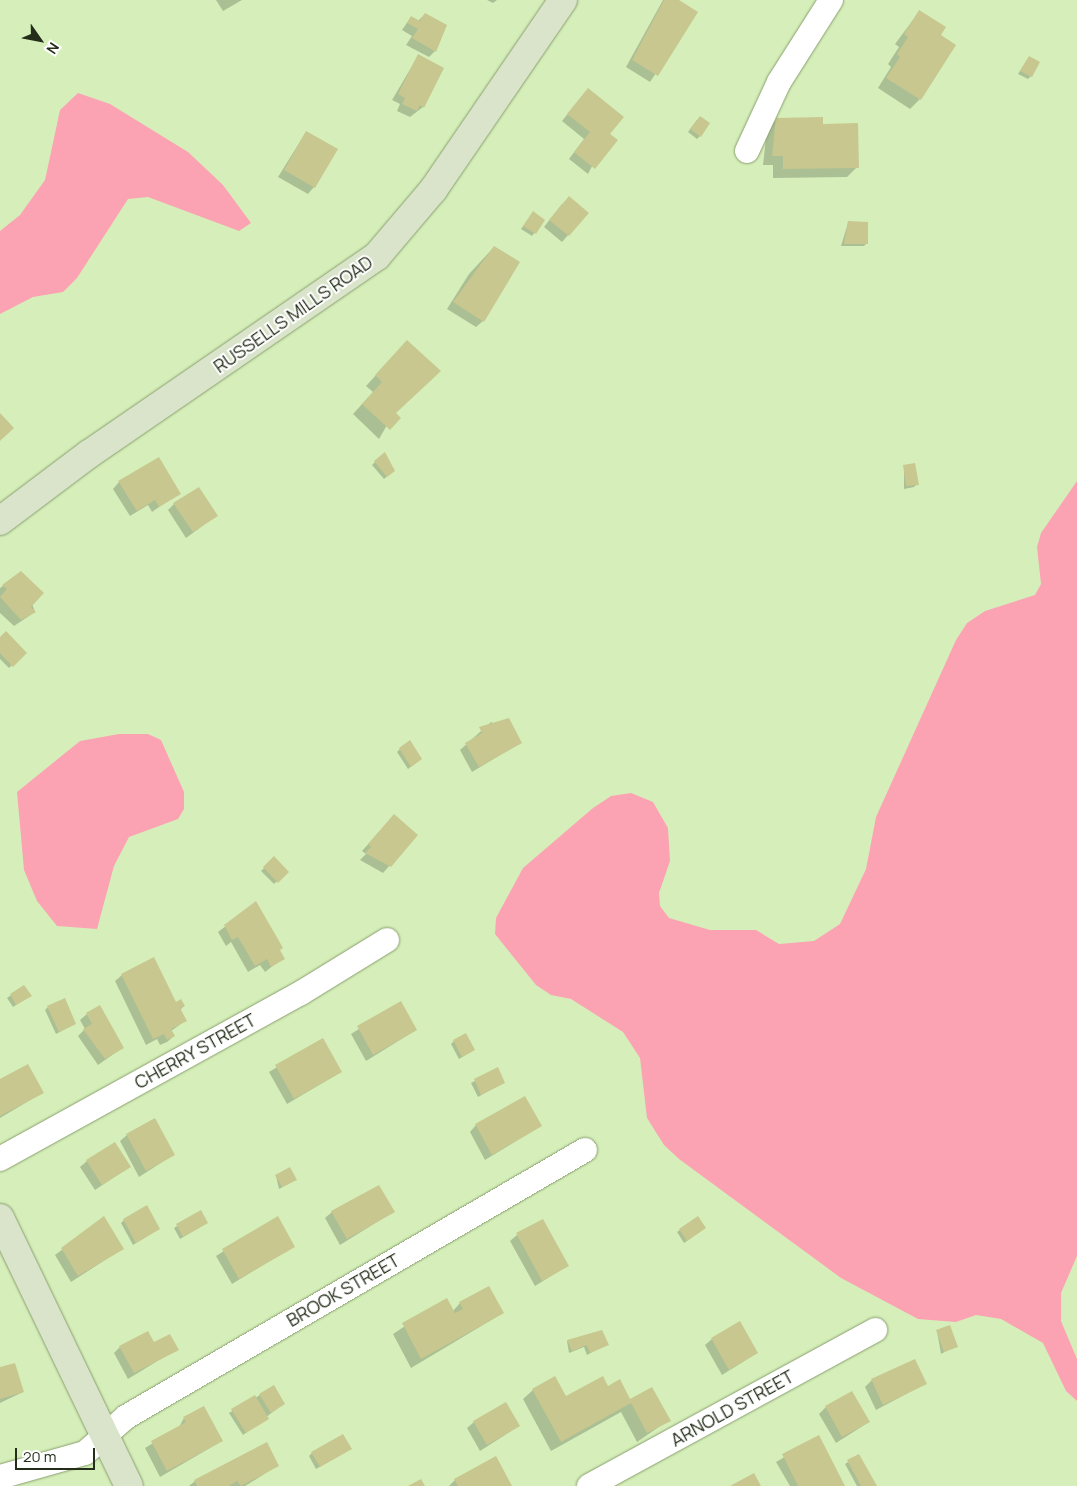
<!DOCTYPE html>
<style>
body{margin:0}
#map{position:relative;width:1077px;height:1486px;overflow:hidden;background:#d6efba;font-family:Manrope,sans-serif}
div>[style]{position:absolute}
[style*='--x']{left:calc(var(--x)*1px);top:calc(var(--y)*1px);width:calc(var(--w)*1px);rotate:calc(var(--a)*1deg)}
.green>*{inset:0;background:#fba3b3}
.shadow>*{inset:0;background:#0003}
.building>*{inset:0;background:#c7c78f}
.roads{filter:drop-shadow(0 0 1px #899f6e) drop-shadow(0 0 1px #899f6e)}
.minor>*{height:24px;margin:-12px;padding:0 12px;transform-origin:12px;border-radius:12px;background:#fff}
.secondary>*{height:28px;margin:-14px;padding:0 14px;transform-origin:14px;border-radius:14px;background:#d9e4cb}
span{translate:-50% -50%;white-space:nowrap;text-align:center;line-height:1.15;-webkit-text-stroke:4px #fff;paint-order:stroke}
.street-label{font-size:18px;color:#242d19}
.north{position:absolute;left:15px;top:15px;width:50px;height:50px;-webkit-text-stroke:4px #fff;paint-order:stroke;rotate:123deg;font-size:14px;font-weight:700;line-height:20px;text-align:center;color:#242d19}
.north::after{content:'';display:block;margin:auto;width:18px;height:22px;background:#242d19;clip-path:polygon(50% 0,100% 100%,50% 72%,0 100%)}
.scale{position:absolute;left:15px;top:1448px;width:80px;height:22px;box-sizing:border-box;border:2px solid #242d19;border-top:0;padding-left:6px;font-size:15px;line-height:18px;white-space:nowrap;color:#242d19;-webkit-text-stroke:4px #fff;paint-order:stroke}
</style>
<div id="map">
<div class="green">
<div style="clip-path:polygon(78px 93px,110px 104px,188px 152px,223px 185px,251px 223px,239px 231px,148px 197px,128px 199px,77px 278px,63px 292px,33px 297px,0 314px,0 231px,20px 215px,45px 180px,60px 110px)"></div>
<div style="clip-path:polygon(1077px 481px,1077px 1256px,1061px 1293px,1061px 1321px,1077px 1359px,1077px 1401px,1066px 1391px,1043px 1343px,1001px 1319px,976px 1315px,956px 1322px,918px 1319px,841px 1278px,679px 1159px,664px 1145px,647px 1118px,640px 1058px,623px 1032px,571px 999px,551px 995px,536px 985px,495px 934px,496px 918px,523px 868px,593px 808px,611px 796px,631px 793px,653px 802px,668px 828px,670px 861px,659px 893px,660px 906px,669px 918px,710px 930px,756px 930px,779px 944px,814px 941px,840px 924px,866px 869px,876px 817px,956px 640px,967px 623px,985px 611px,1035px 595px,1041px 584px,1037px 547px,1041px 533px)"></div>
<div style="clip-path:polygon(119px 734px,148px 734px,161px 740px,184px 792px,184px 809px,178px 819px,129px 837px,114px 866px,97px 929px,57px 926px,37px 901px,24px 870px,17px 792px,80px 741px)"></div>
</div>
<div class="shadow">
<div style="clip-path:polygon(216px 0,242px 0,223px 11px)"></div>
<div style="clip-path:polygon(487px 0,497px 0,493px 3px)"></div>
<div style="clip-path:polygon(663px 0,676px 0,696px 13px,650px 82px,626px 67px)"></div>
<div style="clip-path:polygon(919px 12px,939px 36px,920px 99px,910px 109px,878px 88px,891px 67px,888px 64px,899px 47px,895px 44px)"></div>
<div style="clip-path:polygon(425px 14px,435px 51px,429px 57px,406px 45px,412px 36px,402px 30px,411px 17px,418px 21px)"></div>
<div style="clip-path:polygon(418px 56px,423px 107px,410px 117px,397px 111px,400px 104px,392px 100px)"></div>
<div style="clip-path:polygon(1029px 57px,1031px 76px,1028px 79px,1018px 74px)"></div>
<div style="clip-path:polygon(582px 96px,609px 134px,588px 174px,569px 159px,584px 139px,562px 121px)"></div>
<div style="clip-path:polygon(777px 119px,822px 125px,857px 167px,847px 177px,773px 178px,773px 165px,763px 165px,767px 129px)"></div>
<div style="clip-path:polygon(697px 120px,700px 136px,697px 139px,688px 132px)"></div>
<div style="clip-path:polygon(306px 132px,314px 187px,308px 194px,278px 177px)"></div>
<div style="clip-path:polygon(562px 204px,587px 213px,562px 242px,544px 227px)"></div>
<div style="clip-path:polygon(533px 213px,544px 220px,532px 236px,521px 229px)"></div>
<div style="clip-path:polygon(848px 223px,867px 243px,864px 246px,841px 246px)"></div>
<div style="clip-path:polygon(494px 247px,483px 321px,476px 327px,447px 309px,469px 274px)"></div>
<div style="clip-path:polygon(398px 351px,394px 413px,379px 439px,353px 414px,373px 392px,366px 386px)"></div>
<div style="clip-path:polygon(375px 462px,391px 473px,384px 479px,372px 465px)"></div>
<div style="clip-path:polygon(904px 466px,917px 484px,914px 487px,904px 489px)"></div>
<div style="clip-path:polygon(119px 482px,179px 493px,152px 512px,148px 505px,130px 516px,113px 489px)"></div>
<div style="clip-path:polygon(174px 504px,216px 516px,186px 538px,168px 510px)"></div>
<div style="clip-path:polygon(21px 573px,35px 612px,14px 626px,0 613px,0 588px)"></div>
<div style="clip-path:polygon(0 638px,25px 653px,9px 668px,0 659px)"></div>
<div style="clip-path:polygon(491px 722px,520px 743px,472px 772px,460px 750px)"></div>
<div style="clip-path:polygon(400px 749px,421px 759px,408px 769px,397px 752px)"></div>
<div style="clip-path:polygon(388px 822px,417px 835px,383px 873px,360px 860px,366px 854px,362px 851px)"></div>
<div style="clip-path:polygon(274px 858px,287px 872px,274px 884px,261px 871px)"></div>
<div style="clip-path:polygon(256px 903px,283px 958px,265px 972px,260px 965px,248px 972px,231px 942px,226px 946px,218px 932px)"></div>
<div style="clip-path:polygon(122px 975px,184px 1006px,180px 1010px,185px 1021px,171px 1031px,174px 1036px,167px 1042px,160px 1045px,157px 1039px,146px 1045px,115px 981px)"></div>
<div style="clip-path:polygon(24px 986px,30px 996px,13px 1007px,7px 998px)"></div>
<div style="clip-path:polygon(400px 1003px,416px 1030px,366px 1061px,351px 1034px)"></div>
<div style="clip-path:polygon(48px 1007px,75px 1024px,56px 1034px,45px 1010px)"></div>
<div style="clip-path:polygon(87px 1014px,122px 1048px,98px 1065px,78px 1036px,85px 1029px,80px 1020px)"></div>
<div style="clip-path:polygon(323px 1039px,341px 1072px,287px 1104px,269px 1072px)"></div>
<div style="clip-path:polygon(454px 1041px,474px 1050px,459px 1059px,451px 1044px)"></div>
<div style="clip-path:polygon(498px 1069px,504px 1082px,478px 1097px,471px 1083px)"></div>
<div style="clip-path:polygon(0 1080px,42px 1093px,0 1118px)"></div>
<div style="clip-path:polygon(476px 1125px,541px 1126px,485px 1160px,470px 1132px)"></div>
<div style="clip-path:polygon(127px 1135px,173px 1155px,139px 1177px,120px 1141px)"></div>
<div style="clip-path:polygon(87px 1161px,129px 1167px,95px 1190px,80px 1167px)"></div>
<div style="clip-path:polygon(276px 1176px,292px 1182px,279px 1189px)"></div>
<div style="clip-path:polygon(200px 1212px,207px 1223px,180px 1239px,174px 1228px)"></div>
<div style="clip-path:polygon(332px 1212px,393px 1212px,340px 1245px,325px 1218px)"></div>
<div style="clip-path:polygon(104px 1218px,122px 1249px,71px 1282px,55px 1255px)"></div>
<div style="clip-path:polygon(277px 1218px,294px 1246px,232px 1284px,216px 1256px)"></div>
<div style="clip-path:polygon(124px 1220px,159px 1229px,133px 1245px,121px 1223px)"></div>
<div style="clip-path:polygon(680px 1230px,701px 1231px,684px 1243px,677px 1232px)"></div>
<div style="clip-path:polygon(517px 1235px,567px 1266px,535px 1286px,510px 1241px)"></div>
<div style="clip-path:polygon(446px 1299px,453px 1311px,460px 1303px,503px 1313px,411px 1368px,393px 1334px)"></div>
<div style="clip-path:polygon(937px 1331px,956px 1346px,941px 1354px)"></div>
<div style="clip-path:polygon(712px 1339px,757px 1353px,722px 1375px,705px 1345px)"></div>
<div style="clip-path:polygon(567px 1341px,607px 1344px,587px 1355px,584px 1347px,569px 1353px)"></div>
<div style="clip-path:polygon(153px 1344px,177px 1349px,128px 1379px,114px 1353px,120px 1347px)"></div>
<div style="clip-path:polygon(0 1368px,23px 1392px,0 1403px)"></div>
<div style="clip-path:polygon(872px 1380px,925px 1384px,876px 1410px,865px 1387px)"></div>
<div style="clip-path:polygon(608px 1387px,669px 1420px,637px 1442px,621px 1412px,551px 1451px,523px 1399px,533px 1390px,566px 1398px)"></div>
<div style="clip-path:polygon(260px 1395px,283px 1404px,243px 1435px,229px 1413px)"></div>
<div style="clip-path:polygon(826px 1407px,869px 1422px,836px 1443px,819px 1414px)"></div>
<div style="clip-path:polygon(184px 1418px,222px 1441px,160px 1477px,145px 1448px,179px 1427px)"></div>
<div style="clip-path:polygon(474px 1422px,519px 1426px,480px 1451px,467px 1428px)"></div>
<div style="clip-path:polygon(819px 1437px,844px 1486px,790px 1486px,776px 1462px)"></div>
<div style="clip-path:polygon(350px 1449px,316px 1469px,309px 1456px,312px 1453px)"></div>
<div style="clip-path:polygon(848px 1462px,875px 1486px,857px 1486px,845px 1464px)"></div>
<div style="clip-path:polygon(277px 1466px,245px 1486px,189px 1486px,195px 1481px)"></div>
<div style="clip-path:polygon(455px 1480px,511px 1486px,449px 1486px)"></div>
</div>
<div class="building">
<div style="clip-path:polygon(664px 0,679px 0,698px 12px,658px 76px,632px 60px)"></div>
<div style="clip-path:polygon(919px 10px,946px 27px,941px 35px,956px 45px,921px 100px,886px 78px,900px 57px,897px 54px,908px 37px,904px 34px)"></div>
<div style="clip-path:polygon(425px 13px,447px 25px,436px 52px,412px 38px,418px 29px,407px 23px,411px 16px,420px 21px)"></div>
<div style="clip-path:polygon(418px 54px,444px 68px,424px 108px,420px 105px,417px 111px,402px 104px,405px 98px,398px 94px)"></div>
<div style="clip-path:polygon(1029px 56px,1040px 62px,1032px 77px,1020px 71px)"></div>
<div style="clip-path:polygon(588px 88px,624px 117px,610px 134px,618px 140px,595px 169px,574px 152px,590px 132px,567px 114px)"></div>
<div style="clip-path:polygon(700px 116px,710px 123px,701px 137px,690px 129px)"></div>
<div style="clip-path:polygon(823px 117px,823px 124px,858px 123px,859px 168px,783px 169px,783px 156px,772px 156px,776px 118px)"></div>
<div style="clip-path:polygon(306px 131px,338px 149px,315px 188px,284px 170px)"></div>
<div style="clip-path:polygon(569px 196px,589px 213px,569px 236px,549px 220px)"></div>
<div style="clip-path:polygon(533px 211px,545px 220px,536px 234px,523px 226px)"></div>
<div style="clip-path:polygon(848px 221px,868px 222px,868px 244px,844px 244px)"></div>
<div style="clip-path:polygon(494px 246px,520px 262px,484px 322px,453px 302px)"></div>
<div style="clip-path:polygon(407px 340px,441px 371px,396px 413px,401px 418px,390px 430px,362px 404px,382px 382px,375px 375px)"></div>
<div style="clip-path:polygon(0 413px,14px 428px,0 441px)"></div>
<div style="clip-path:polygon(385px 452px,395px 471px,387px 477px,374px 461px)"></div>
<div style="clip-path:polygon(159px 457px,181px 494px,159px 507px,155px 500px,137px 511px,118px 481px)"></div>
<div style="clip-path:polygon(915px 463px,919px 485px,906px 486px,903px 465px)"></div>
<div style="clip-path:polygon(199px 487px,218px 516px,193px 532px,173px 503px)"></div>
<div style="clip-path:polygon(21px 571px,44px 593px,31px 607px,36px 612px,21px 620px,0 597px,7px 589px,2px 585px)"></div>
<div style="clip-path:polygon(6px 631px,27px 653px,13px 667px,0 653px,0 637px)"></div>
<div style="clip-path:polygon(509px 718px,522px 743px,479px 767px,465px 743px,482px 733px,479px 727px)"></div>
<div style="clip-path:polygon(410px 740px,422px 759px,411px 767px,399px 748px)"></div>
<div style="clip-path:polygon(394px 814px,418px 835px,391px 867px,365px 853px,371px 847px,368px 844px)"></div>
<div style="clip-path:polygon(274px 856px,289px 872px,278px 883px,263px 867px)"></div>
<div style="clip-path:polygon(256px 901px,283px 948px,280px 950px,285px 959px,271px 967px,267px 959px,255px 966px,238px 937px,232px 940px,224px 925px)"></div>
<div style="clip-path:polygon(154px 957px,176px 1002px,181px 999px,185px 1006px,180px 1008px,187px 1021px,171px 1029px,175px 1036px,167px 1040px,164px 1034px,153px 1039px,121px 974px)"></div>
<div style="clip-path:polygon(24px 985px,32px 996px,16px 1005px,10px 994px)"></div>
<div style="clip-path:polygon(65px 998px,76px 1024px,59px 1032px,47px 1006px)"></div>
<div style="clip-path:polygon(401px 1001px,417px 1030px,373px 1055px,357px 1026px)"></div>
<div style="clip-path:polygon(100px 1005px,124px 1048px,105px 1059px,83px 1029px,92px 1024px,86px 1013px)"></div>
<div style="clip-path:polygon(466px 1033px,475px 1050px,462px 1057px,453px 1040px)"></div>
<div style="clip-path:polygon(323px 1038px,342px 1072px,294px 1099px,275px 1065px)"></div>
<div style="clip-path:polygon(28px 1064px,44px 1093px,0 1116px,0 1079px)"></div>
<div style="clip-path:polygon(498px 1067px,505px 1083px,481px 1095px,474px 1079px)"></div>
<div style="clip-path:polygon(525px 1096px,542px 1126px,492px 1155px,475px 1124px)"></div>
<div style="clip-path:polygon(155px 1118px,175px 1155px,146px 1171px,126px 1134px)"></div>
<div style="clip-path:polygon(115px 1142px,131px 1167px,102px 1185px,86px 1160px)"></div>
<div style="clip-path:polygon(290px 1167px,297px 1180px,282px 1187px,275px 1175px)"></div>
<div style="clip-path:polygon(379px 1185px,395px 1212px,347px 1239px,331px 1211px)"></div>
<div style="clip-path:polygon(147px 1205px,160px 1229px,136px 1243px,123px 1219px)"></div>
<div style="clip-path:polygon(201px 1210px,208px 1223px,183px 1237px,176px 1224px)"></div>
<div style="clip-path:polygon(104px 1216px,124px 1249px,78px 1276px,61px 1248px)"></div>
<div style="clip-path:polygon(278px 1216px,295px 1247px,239px 1279px,222px 1249px)"></div>
<div style="clip-path:polygon(698px 1216px,706px 1228px,687px 1241px,679px 1229px)"></div>
<div style="clip-path:polygon(543px 1219px,569px 1266px,542px 1281px,516px 1233px)"></div>
<div style="clip-path:polygon(489px 1286px,504px 1313px,421px 1359px,402px 1323px,447px 1298px,455px 1313px,463px 1309px,459px 1302px)"></div>
<div style="clip-path:polygon(740px 1321px,758px 1353px,729px 1370px,711px 1338px)"></div>
<div style="clip-path:polygon(950px 1325px,958px 1347px,944px 1352px,936px 1330px)"></div>
<div style="clip-path:polygon(602px 1330px,609px 1345px,590px 1353px,587px 1345px,572px 1351px,567px 1340px)"></div>
<div style="clip-path:polygon(148px 1331px,154px 1342px,170px 1334px,179px 1350px,134px 1373px,119px 1346px)"></div>
<div style="clip-path:polygon(915px 1359px,927px 1384px,883px 1405px,871px 1379px)"></div>
<div style="clip-path:polygon(15px 1363px,24px 1392px,0 1399px,0 1367px)"></div>
<div style="clip-path:polygon(555px 1376px,566px 1396px,603px 1376px,608px 1386px,620px 1379px,630px 1399px,652px 1387px,671px 1421px,647px 1433px,631px 1403px,561px 1442px,532px 1389px)"></div>
<div style="clip-path:polygon(274px 1385px,285px 1404px,271px 1413px,259px 1394px)"></div>
<div style="clip-path:polygon(852px 1391px,870px 1422px,842px 1437px,825px 1406px)"></div>
<div style="clip-path:polygon(255px 1395px,269px 1419px,246px 1433px,231px 1409px)"></div>
<div style="clip-path:polygon(506px 1402px,520px 1426px,487px 1445px,473px 1421px)"></div>
<div style="clip-path:polygon(204px 1406px,223px 1441px,167px 1471px,151px 1441px,186px 1422px,183px 1417px)"></div>
<div style="clip-path:polygon(343px 1434px,352px 1449px,320px 1467px,311px 1452px)"></div>
<div style="clip-path:polygon(819px 1435px,845px 1486px,798px 1486px,782px 1454px)"></div>
<div style="clip-path:polygon(267px 1442px,279px 1466px,241px 1486px,237px 1481px,229px 1486px,197px 1486px,194px 1480px)"></div>
<div style="clip-path:polygon(859px 1454px,877px 1486px,861px 1486px,847px 1460px)"></div>
<div style="clip-path:polygon(496px 1456px,512px 1486px,458px 1486px,454px 1479px)"></div>
<div style="clip-path:polygon(754px 1473px,761px 1486px,730px 1486px)"></div>
<div style="clip-path:polygon(421px 1479px,425px 1486px,408px 1486px)"></div>
</div>
<div class="roads">
<div class="minor">
<div style="--x:747;--y:151;--w:76;--a:-65.1"></div>
<div style="--x:779;--y:82;--w:97;--a:-57.6"></div>
<div style="--x:0;--y:1159;--w:344;--a:-28.9"></div>
<div style="--x:301;--y:993;--w:101;--a:-31.6"></div>
<div style="--x:0;--y:1477;--w:88;--a:-15.8"></div>
<div style="--x:85;--y:1453;--w:55;--a:-41.3"></div>
<div style="--x:126;--y:1417;--w:531;--a:-30.19"></div>
<div style="--x:589;--y:1486;--w:326;--a:-28.6"></div>
</div>
<div class="secondary">
<div style="--x:0;--y:521;--w:111;--a:-37"></div>
<div style="--x:89;--y:454;--w:349;--a:-34.5"></div>
<div style="--x:377;--y:256;--w:87;--a:-49.7"></div>
<div style="--x:433;--y:190;--w:230;--a:-55.6"></div>
<div style="--x:0;--y:1218;--w:297;--a:64.3"></div>
</div>
</div>
<div class="street-label">
<span style="left:293px;top:314px;rotate:-35deg">RUSSELLS MILLS ROAD</span>
<span style="left:195px;top:1051px;rotate:-29deg">CHERRY STREET</span>
<span style="left:343px;top:1290px;rotate:-30deg">BROOK STREET</span>
<span style="left:732px;top:1408px;rotate:-29deg">ARNOLD STREET</span>
</div>
<div class="north">N</div>
<div class="scale">20 m</div>
</div>
